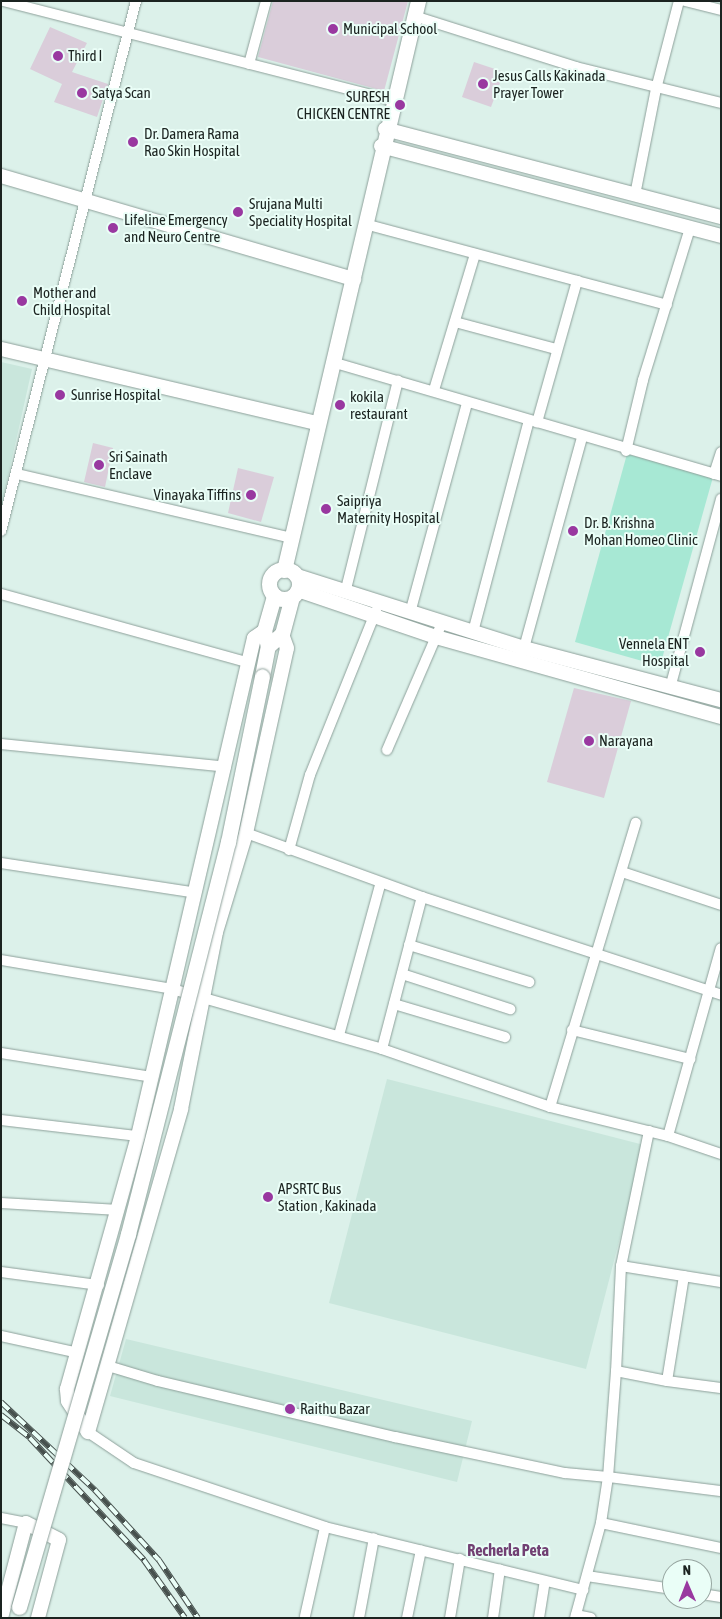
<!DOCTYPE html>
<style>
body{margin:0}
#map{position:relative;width:722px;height:1619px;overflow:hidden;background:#dcf1ea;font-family:"Asap Condensed",sans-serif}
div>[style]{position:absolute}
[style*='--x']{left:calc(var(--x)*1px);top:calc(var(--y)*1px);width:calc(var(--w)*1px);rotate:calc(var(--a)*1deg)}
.built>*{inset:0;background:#c9e6dc}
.green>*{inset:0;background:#a7e8d4}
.building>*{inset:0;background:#dacdda}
.roads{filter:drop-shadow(0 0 1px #8da09a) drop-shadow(0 0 1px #8da09a)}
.minor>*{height:10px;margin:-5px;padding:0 5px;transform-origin:5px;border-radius:5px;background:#fff}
.tertiary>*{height:14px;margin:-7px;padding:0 7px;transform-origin:7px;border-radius:7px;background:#fff}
.secondary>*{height:15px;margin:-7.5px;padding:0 7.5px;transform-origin:7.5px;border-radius:7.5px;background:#fff}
.secondary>.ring{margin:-7.5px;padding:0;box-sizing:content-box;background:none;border:15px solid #fff;border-radius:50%}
.rail>*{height:5.5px;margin-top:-2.75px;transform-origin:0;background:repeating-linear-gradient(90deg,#eafef7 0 11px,#47514e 0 22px);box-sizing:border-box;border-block:1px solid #47514e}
.bridges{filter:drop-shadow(0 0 1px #8da09a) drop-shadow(0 0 1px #8da09a)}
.secondary-bridge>*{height:15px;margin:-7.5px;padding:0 7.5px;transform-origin:7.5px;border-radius:7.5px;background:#fff}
.dots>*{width:14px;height:14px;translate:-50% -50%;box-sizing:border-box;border:2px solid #eafef7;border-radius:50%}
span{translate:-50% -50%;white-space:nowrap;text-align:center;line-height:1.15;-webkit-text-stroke:4px #eafef7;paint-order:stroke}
.poi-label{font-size:15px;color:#1b2320}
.left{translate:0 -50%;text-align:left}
.right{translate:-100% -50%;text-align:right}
.neighbourhood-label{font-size:16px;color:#714073;font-weight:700}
.frame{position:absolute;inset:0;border:2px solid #1b2320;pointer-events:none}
.north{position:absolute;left:662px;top:1559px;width:50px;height:50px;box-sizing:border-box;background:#eafef7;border:1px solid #97a6a1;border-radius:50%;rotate:359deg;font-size:14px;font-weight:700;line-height:20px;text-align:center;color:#1b2320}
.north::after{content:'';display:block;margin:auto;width:18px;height:22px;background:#9938a0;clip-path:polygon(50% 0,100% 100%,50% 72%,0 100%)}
</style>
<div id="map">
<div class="built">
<div style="clip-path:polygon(1px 362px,32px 369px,1px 508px)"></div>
<div style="clip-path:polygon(387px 1079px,644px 1145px,586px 1369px,329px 1303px)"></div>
<div style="clip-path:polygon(126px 1339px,472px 1421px,457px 1482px,110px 1396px)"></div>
</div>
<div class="green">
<div style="clip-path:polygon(627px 454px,713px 477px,660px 666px,575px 642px)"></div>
</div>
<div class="building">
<div style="clip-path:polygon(273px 1px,408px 1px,384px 91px,258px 57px)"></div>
<div style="clip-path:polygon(50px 27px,87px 43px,72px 72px,108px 84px,97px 117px,54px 102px,62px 84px,30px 69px)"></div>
<div style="clip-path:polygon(474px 62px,504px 72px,491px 107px,462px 97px)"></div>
<div style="clip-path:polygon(93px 443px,113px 448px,105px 487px,84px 482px)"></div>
<div style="clip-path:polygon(238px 468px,274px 477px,261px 522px,228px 513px)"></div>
<div style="clip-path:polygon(574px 688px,631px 701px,604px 798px,547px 782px)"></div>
</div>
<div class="roads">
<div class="minor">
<div style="--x:3;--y:1;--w:401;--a:14.3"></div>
<div style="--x:685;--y:1;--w:37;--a:14"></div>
<div style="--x:414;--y:16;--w:170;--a:17.5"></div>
<div style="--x:576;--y:67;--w:149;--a:13.9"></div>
<div style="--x:249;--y:64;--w:65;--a:-74.9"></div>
<div style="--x:635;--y:195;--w:108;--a:-78.8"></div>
<div style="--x:656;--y:89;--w:91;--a:-75.4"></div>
<div style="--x:365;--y:224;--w:220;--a:15"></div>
<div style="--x:577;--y:281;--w:147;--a:105.8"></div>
<div style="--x:577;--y:281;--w:93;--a:14.9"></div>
<div style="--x:455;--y:322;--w:105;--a:15"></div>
<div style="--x:332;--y:362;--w:405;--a:16.3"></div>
<div style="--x:434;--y:390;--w:142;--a:-73.2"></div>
<div style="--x:626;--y:451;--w:73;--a:-76.5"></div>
<div style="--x:643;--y:380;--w:159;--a:-72.8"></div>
<div style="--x:17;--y:474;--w:281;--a:13.1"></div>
<div style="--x:714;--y:474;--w:23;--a:-72"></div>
<div style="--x:1;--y:531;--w:547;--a:-75.71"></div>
<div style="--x:345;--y:593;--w:219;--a:-76"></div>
<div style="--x:1;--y:594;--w:258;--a:15.5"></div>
<div style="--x:410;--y:613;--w:218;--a:-74.8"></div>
<div style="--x:473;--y:632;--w:219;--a:-75.2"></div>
<div style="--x:524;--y:648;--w:219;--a:-74.6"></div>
<div style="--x:670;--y:688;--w:196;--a:-74.9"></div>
<div style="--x:1;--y:744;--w:226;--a:5.8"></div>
<div style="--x:387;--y:750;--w:138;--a:-66.6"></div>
<div style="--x:289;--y:850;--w:78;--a:-74.4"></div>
<div style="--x:310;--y:775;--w:177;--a:-68.1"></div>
<div style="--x:1;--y:863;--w:197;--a:8.7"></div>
<div style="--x:622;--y:872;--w:104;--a:18.4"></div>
<div style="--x:422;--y:897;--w:315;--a:18.1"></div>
<div style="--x:409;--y:945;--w:126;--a:17.1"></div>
<div style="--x:1;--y:960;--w:173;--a:9.6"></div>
<div style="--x:172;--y:989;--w:218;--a:15.9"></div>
<div style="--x:382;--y:1049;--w:157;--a:-75.3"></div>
<div style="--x:422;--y:897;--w:187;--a:-160"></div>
<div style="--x:402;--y:974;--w:114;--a:18"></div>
<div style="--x:394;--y:1004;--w:116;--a:16.6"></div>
<div style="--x:572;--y:1030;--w:122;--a:13.8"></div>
<div style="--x:339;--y:1035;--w:156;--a:-74.7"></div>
<div style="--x:382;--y:1049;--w:178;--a:19"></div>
<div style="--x:550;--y:1107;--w:122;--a:13.8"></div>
<div style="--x:668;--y:1136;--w:56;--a:18.8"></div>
<div style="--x:1;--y:1053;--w:154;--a:9"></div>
<div style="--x:550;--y:1107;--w:297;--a:-73.2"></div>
<div style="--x:1;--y:1120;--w:138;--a:6.7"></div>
<div style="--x:649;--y:1131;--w:138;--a:101.7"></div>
<div style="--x:621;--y:1266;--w:101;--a:9.1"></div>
<div style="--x:668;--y:1136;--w:195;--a:-74.3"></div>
<div style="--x:1;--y:1203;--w:118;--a:3.4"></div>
<div style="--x:621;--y:1266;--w:105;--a:92.7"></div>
<div style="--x:616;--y:1371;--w:52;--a:11.1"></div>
<div style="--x:1;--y:1272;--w:99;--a:7.6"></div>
<div style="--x:684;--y:1276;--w:106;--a:99.2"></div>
<div style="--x:667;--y:1381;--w:54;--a:7.4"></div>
<div style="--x:1;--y:1336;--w:79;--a:12.4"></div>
<div style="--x:108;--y:1366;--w:52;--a:16.7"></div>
<div style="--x:158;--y:1381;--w:244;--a:13.3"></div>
<div style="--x:395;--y:1437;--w:174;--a:12"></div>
<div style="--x:565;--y:1473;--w:43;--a:5.3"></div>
<div style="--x:608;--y:1477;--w:47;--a:98.7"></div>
<div style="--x:601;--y:1523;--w:98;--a:105.3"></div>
<div style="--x:616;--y:1371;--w:106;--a:94.3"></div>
<div style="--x:608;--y:1477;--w:114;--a:7.1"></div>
<div style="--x:88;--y:1432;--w:55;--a:34"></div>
<div style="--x:134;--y:1463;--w:201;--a:18.5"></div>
<div style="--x:325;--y:1527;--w:266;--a:13.7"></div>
<div style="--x:1;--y:1518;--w:25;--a:11"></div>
<div style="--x:601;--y:1523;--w:123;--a:11.8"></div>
<div style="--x:587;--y:1576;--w:86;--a:8.7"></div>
<div style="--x:702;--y:1594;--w:19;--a:9"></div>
<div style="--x:576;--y:1615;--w:15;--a:11"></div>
<div style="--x:305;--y:1616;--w:91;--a:-77.3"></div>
<div style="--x:359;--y:1618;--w:81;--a:-79.4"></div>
<div style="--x:407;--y:1618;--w:69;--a:-78.4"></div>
<div style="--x:450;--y:1618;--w:60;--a:-80.4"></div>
<div style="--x:493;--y:1618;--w:49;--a:-81.9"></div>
<div style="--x:539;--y:1618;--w:37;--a:-81"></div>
</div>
<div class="tertiary">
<div style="--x:385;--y:129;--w:347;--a:14.7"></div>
<div style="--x:381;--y:146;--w:352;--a:14.8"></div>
<div style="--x:1;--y:176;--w:368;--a:16.3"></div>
<div style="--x:1;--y:349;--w:324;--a:13.2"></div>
<div style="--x:297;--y:576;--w:238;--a:17.6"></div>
<div style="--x:524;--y:648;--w:204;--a:14.8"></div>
<div style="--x:298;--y:590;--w:146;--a:18.8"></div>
<div style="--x:436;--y:637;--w:296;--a:15.7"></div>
<div style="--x:88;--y:1432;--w:37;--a:-123"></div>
<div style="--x:68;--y:1401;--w:12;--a:-95"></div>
<div style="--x:67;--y:1389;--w:263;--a:-74.3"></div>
<div style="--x:138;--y:1136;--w:511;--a:-76.89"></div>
<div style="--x:254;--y:638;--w:12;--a:-35"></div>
<div style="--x:88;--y:1432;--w:336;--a:-73.9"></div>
<div style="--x:181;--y:1109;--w:180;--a:-78.8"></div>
<div style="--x:216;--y:932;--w:103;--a:-73.1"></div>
<div style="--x:246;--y:833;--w:189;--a:-77.5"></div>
<div style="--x:287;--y:648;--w:15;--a:-110"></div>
<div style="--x:1;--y:1618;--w:98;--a:-75.3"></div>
<div style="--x:26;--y:1523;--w:37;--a:27"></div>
<div style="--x:59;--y:1540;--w:81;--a:105.1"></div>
</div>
<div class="secondary">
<div class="ring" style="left:269px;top:569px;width:15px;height:15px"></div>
<div style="--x:284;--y:570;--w:585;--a:-76.75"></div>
<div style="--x:268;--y:646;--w:18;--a:-41"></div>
<div style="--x:282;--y:634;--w:38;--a:-75"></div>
<div style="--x:262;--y:676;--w:31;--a:-79"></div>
<div style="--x:268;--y:646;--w:16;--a:-105"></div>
<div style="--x:264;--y:631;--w:37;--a:-74"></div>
</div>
</div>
<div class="rail">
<div style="--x:1;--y:1402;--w:129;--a:43.1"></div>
<div style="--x:95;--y:1490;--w:95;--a:47.6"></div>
<div style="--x:159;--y:1560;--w:70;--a:56.1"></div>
<div style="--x:1;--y:1415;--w:37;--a:38"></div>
<div style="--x:30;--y:1438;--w:167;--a:46.9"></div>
<div style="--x:144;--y:1560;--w:71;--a:54.7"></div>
</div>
<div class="bridges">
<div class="secondary-bridge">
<div style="--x:19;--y:1607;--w:389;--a:-73.7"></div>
<div style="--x:128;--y:1234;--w:405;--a:-75.7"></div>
<div style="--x:228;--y:842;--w:169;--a:-78.4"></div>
</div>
</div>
<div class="dots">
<div style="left:333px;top:29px;background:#9938a0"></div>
<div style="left:58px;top:56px;background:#9938a0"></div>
<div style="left:483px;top:84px;background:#9938a0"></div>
<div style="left:82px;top:93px;background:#9938a0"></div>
<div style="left:400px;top:105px;background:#9938a0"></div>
<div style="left:133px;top:142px;background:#9938a0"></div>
<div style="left:238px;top:212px;background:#9938a0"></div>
<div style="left:113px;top:228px;background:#9938a0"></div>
<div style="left:22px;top:301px;background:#9938a0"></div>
<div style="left:60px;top:395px;background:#9938a0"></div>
<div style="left:340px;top:405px;background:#9938a0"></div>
<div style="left:99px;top:465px;background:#9938a0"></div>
<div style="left:251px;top:495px;background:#9938a0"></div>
<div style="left:326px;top:509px;background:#9938a0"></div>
<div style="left:573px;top:531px;background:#9938a0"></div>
<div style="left:700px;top:652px;background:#9938a0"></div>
<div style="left:589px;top:741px;background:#9938a0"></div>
<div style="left:268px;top:1197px;background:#9938a0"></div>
<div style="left:290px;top:1409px;background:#9938a0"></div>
</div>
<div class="poi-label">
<span class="left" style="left:343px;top:29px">Municipal School</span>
<span class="left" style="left:68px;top:56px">Third I</span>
<span class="left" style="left:493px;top:84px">Jesus Calls Kakinada<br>Prayer Tower</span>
<span class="left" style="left:92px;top:93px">Satya Scan</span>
<span class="right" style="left:390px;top:105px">SURESH<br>CHICKEN CENTRE</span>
<span class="left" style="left:144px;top:142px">Dr. Damera Rama<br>Rao Skin Hospital</span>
<span class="left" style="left:249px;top:212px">Srujana Multi<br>Speciality Hospital</span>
<span class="left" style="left:124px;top:228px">Lifeline Emergency<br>and Neuro Centre</span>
<span class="left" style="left:33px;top:301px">Mother and<br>Child Hospital</span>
<span class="left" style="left:71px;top:395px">Sunrise Hospital</span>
<span class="left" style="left:350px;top:405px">kokila<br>restaurant</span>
<span class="left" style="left:109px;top:465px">Sri Sainath<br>Enclave</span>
<span class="right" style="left:241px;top:495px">Vinayaka Tiffins</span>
<span class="left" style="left:337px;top:509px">Saipriya<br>Maternity Hospital</span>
<span class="left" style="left:584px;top:531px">Dr. B. Krishna<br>Mohan Homeo Clinic</span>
<span class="right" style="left:689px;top:652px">Vennela ENT<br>Hospital</span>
<span class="left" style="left:599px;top:741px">Narayana</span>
<span class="left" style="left:278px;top:1197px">APSRTC Bus<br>Station , Kakinada</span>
<span class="left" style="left:300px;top:1409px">Raithu Bazar</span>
</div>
<div class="neighbourhood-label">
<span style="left:508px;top:1550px">Recherla Peta</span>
</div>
<div class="frame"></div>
<div class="north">N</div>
</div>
